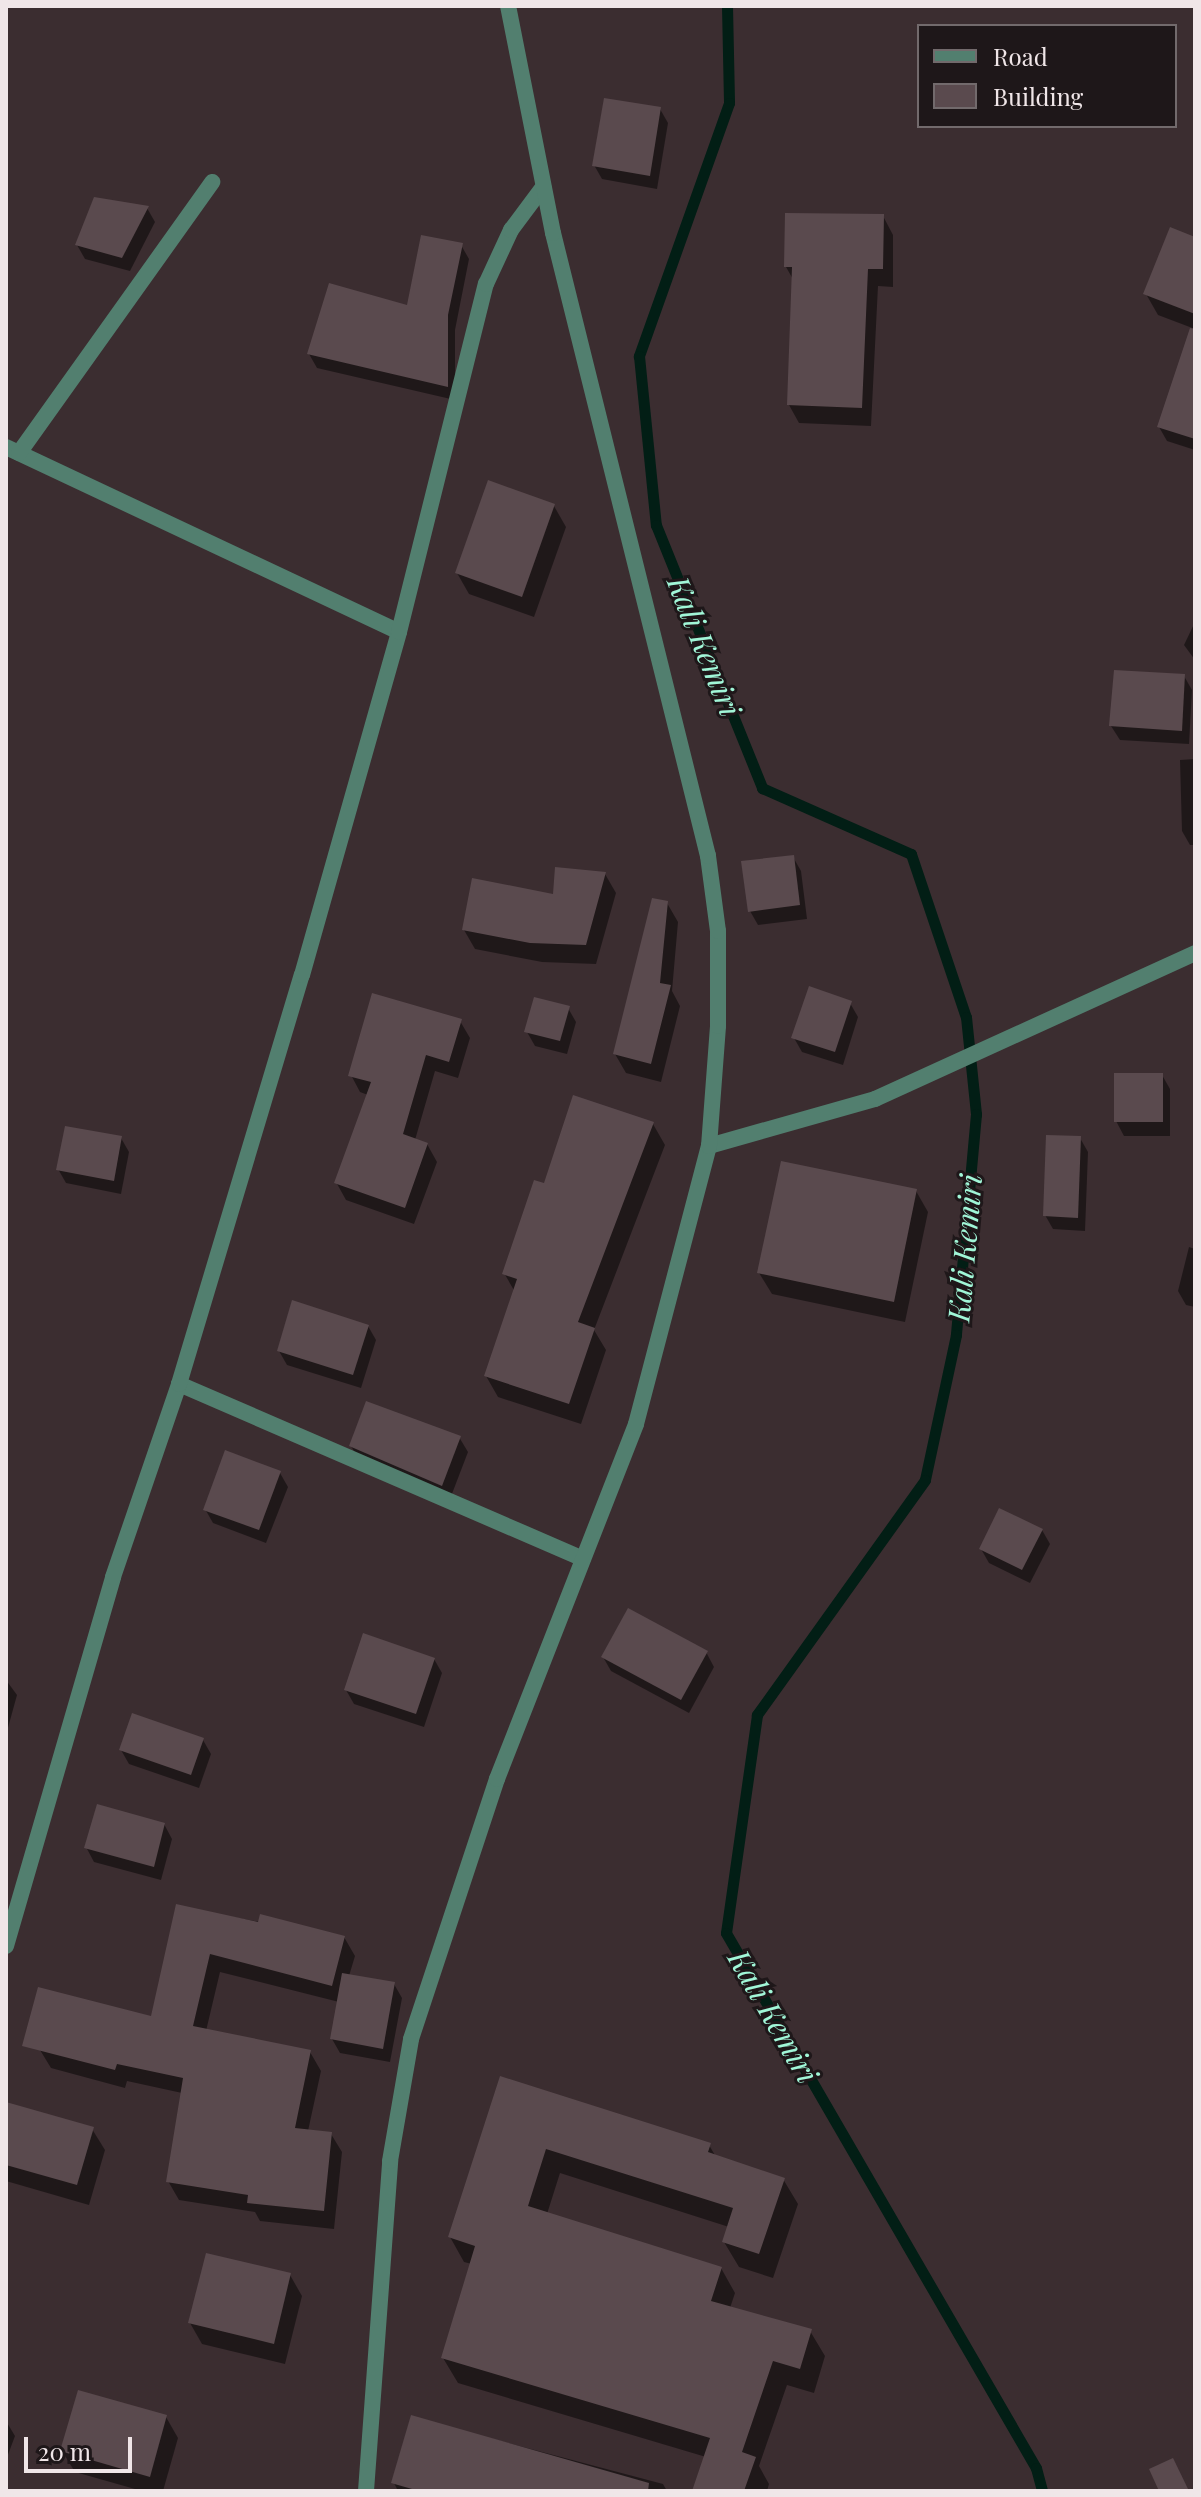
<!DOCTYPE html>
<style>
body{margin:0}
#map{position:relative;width:1201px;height:2497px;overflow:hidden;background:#3b2d30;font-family:"Playfair Display",serif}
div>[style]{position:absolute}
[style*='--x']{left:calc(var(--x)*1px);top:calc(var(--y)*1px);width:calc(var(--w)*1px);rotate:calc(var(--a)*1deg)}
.shadow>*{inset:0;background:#0007}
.stream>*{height:11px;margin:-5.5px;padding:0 5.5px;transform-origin:5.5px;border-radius:5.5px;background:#021e15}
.building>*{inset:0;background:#5a4a4e}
.minor>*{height:16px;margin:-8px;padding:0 8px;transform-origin:8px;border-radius:8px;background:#527f6f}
span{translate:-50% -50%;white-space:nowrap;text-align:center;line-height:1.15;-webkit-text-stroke:6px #1e1719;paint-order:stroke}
.water-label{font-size:30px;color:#a1f7d8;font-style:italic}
.frame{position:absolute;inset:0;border:8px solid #f0e6e8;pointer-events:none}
.legend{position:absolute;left:917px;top:24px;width:260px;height:104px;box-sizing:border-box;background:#1e1719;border:2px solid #726a6c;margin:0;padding:10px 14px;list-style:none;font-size:24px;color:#f0e6e8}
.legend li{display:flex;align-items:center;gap:16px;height:40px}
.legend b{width:40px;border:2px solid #726a6c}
.scale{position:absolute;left:24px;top:2437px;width:108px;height:36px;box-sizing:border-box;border:4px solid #f0e6e8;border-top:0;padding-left:10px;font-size:24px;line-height:28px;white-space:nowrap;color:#f0e6e8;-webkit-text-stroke:6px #1e1719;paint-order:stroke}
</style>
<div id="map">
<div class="shadow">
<div style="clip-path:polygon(660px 109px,668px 123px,657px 189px,602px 179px,594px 165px)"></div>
<div style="clip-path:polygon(147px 208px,155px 222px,130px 271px,85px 259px,77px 245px)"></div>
<div style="clip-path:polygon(883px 216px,893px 235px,893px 287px,878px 286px,871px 426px,799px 423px,789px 405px,794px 281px,786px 267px)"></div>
<div style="clip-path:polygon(1195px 239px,1195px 329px,1158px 315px,1146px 294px)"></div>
<div style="clip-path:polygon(461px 245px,469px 259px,455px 330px,455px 400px,317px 368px,309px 354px,408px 307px)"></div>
<div style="clip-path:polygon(1195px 382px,1195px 450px,1167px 441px,1159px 427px)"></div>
<div style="clip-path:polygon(554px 506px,566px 527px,534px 617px,469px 594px,457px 573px)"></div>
<div style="clip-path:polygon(1195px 622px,1195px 660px,1184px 645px)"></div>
<div style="clip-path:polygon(1184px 676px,1192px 690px,1189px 744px,1120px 740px,1111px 726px)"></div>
<div style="clip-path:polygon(1195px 759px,1195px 845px,1190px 845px,1182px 831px,1180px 760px)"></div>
<div style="clip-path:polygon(793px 857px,801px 871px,807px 919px,758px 925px,750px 911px)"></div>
<div style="clip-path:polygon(605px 874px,616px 893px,596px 964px,542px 962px,475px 949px,464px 930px)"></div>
<div style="clip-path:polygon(667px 903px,678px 922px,672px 991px,680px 1006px,661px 1082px,626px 1073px,615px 1054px)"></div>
<div style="clip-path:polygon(850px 1003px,858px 1017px,843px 1065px,802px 1052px,794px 1038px)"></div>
<div style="clip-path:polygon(568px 1008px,576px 1022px,567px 1054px,535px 1046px,527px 1032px)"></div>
<div style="clip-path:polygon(460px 1021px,470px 1038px,458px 1078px,435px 1071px,415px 1140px,427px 1144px,437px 1162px,414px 1224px,346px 1200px,336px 1182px,368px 1095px,360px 1092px,351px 1075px)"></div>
<div style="clip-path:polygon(1162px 1075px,1170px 1089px,1170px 1136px,1124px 1136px,1116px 1121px)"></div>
<div style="clip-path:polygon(653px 1124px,665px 1145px,594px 1330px,606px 1350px,581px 1424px,498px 1397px,486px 1376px,515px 1292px,504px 1273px,545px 1185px)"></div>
<div style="clip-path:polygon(121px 1138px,129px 1152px,121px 1194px,66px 1183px,58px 1169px)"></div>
<div style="clip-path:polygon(1080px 1138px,1088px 1152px,1085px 1231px,1053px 1229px,1045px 1215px)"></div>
<div style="clip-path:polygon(916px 1191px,928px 1212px,905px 1322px,772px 1294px,759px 1273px)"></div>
<div style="clip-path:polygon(1189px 1247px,1195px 1249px,1195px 1307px,1186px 1305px,1178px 1291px)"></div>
<div style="clip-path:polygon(368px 1326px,376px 1340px,361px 1388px,287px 1365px,279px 1351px)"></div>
<div style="clip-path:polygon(459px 1437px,468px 1452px,450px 1499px,359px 1460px,351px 1446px)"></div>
<div style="clip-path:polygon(280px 1473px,288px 1487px,266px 1543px,213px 1523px,205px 1509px)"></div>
<div style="clip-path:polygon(1042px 1530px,1050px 1544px,1030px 1583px,989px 1563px,981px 1549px)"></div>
<div style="clip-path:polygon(706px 1652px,714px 1667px,689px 1713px,611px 1671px,603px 1657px)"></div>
<div style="clip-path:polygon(434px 1659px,442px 1673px,424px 1727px,354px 1704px,346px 1690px)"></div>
<div style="clip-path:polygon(6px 1680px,17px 1695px,6px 1735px)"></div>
<div style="clip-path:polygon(203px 1740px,211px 1754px,199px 1788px,129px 1764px,121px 1750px)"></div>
<div style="clip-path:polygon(164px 1824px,172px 1839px,161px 1880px,94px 1862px,86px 1847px)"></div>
<div style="clip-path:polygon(177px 1907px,344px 1937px,355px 1956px,349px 1976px,394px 1984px,402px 1998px,390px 2062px,340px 2053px,332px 2039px,339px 2002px,220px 1972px,206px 2031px,310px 2052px,321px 2071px,308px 2131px,331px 2134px,342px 2152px,334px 2229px,260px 2221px,255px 2212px,179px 2200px,168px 2181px,182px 2093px,127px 2081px,125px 2088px,51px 2068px,40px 2050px,152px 2018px)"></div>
<div style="clip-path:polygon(501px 2078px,709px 2145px,716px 2157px,783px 2179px,798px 2204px,773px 2278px,739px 2267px,724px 2242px,729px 2227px,560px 2173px,547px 2214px,721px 2268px,735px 2293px,730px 2308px,810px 2331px,825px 2356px,814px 2393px,787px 2385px,759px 2466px,769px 2484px,767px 2491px,694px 2491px,706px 2457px,458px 2383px,443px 2358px,472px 2264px,464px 2262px,450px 2237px)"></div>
<div style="clip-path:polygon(6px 2104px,92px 2129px,105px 2150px,89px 2205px,6px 2181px)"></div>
<div style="clip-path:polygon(290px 2275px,302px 2296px,285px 2364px,202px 2344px,190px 2323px)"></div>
<div style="clip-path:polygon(166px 2417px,178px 2438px,163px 2491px,142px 2491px,75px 2472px,62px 2451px)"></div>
<div style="clip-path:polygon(413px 2418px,663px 2484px,667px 2491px,398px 2491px,394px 2483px)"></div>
<div style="clip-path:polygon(6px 2421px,15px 2436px,6px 2460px)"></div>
</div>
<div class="stream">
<div style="--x:727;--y:6;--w:97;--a:88.8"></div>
<div style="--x:729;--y:103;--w:269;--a:109.6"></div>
<div style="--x:639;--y:356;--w:170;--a:84.3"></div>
<div style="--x:656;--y:525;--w:284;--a:68"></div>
<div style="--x:762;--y:788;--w:163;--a:23.9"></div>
<div style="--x:911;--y:854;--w:172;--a:71.4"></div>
<div style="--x:966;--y:1017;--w:98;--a:84.1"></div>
<div style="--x:976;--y:1114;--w:222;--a:95.2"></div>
<div style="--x:956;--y:1335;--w:148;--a:102.1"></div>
<div style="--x:925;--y:1480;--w:289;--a:125.6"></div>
<div style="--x:757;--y:1715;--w:220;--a:98.1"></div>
<div style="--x:726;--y:1933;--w:618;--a:59.91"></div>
<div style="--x:1036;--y:2468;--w:24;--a:75"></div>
</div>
<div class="building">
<div style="clip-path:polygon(604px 98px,661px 107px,650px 176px,592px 166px)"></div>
<div style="clip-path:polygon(94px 197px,149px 206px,122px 258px,75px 245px)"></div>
<div style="clip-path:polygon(785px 213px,884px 214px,883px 269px,868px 269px,862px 408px,787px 405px,792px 267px,784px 267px)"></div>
<div style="clip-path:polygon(1170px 227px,1195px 237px,1195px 314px,1143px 294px)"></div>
<div style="clip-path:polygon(421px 235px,463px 243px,448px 315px,448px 387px,307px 354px,329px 283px,407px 305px)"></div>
<div style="clip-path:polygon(1190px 328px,1195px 329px,1195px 439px,1157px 427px)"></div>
<div style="clip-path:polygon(488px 480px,555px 504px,522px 597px,455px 573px)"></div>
<div style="clip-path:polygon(1114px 670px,1185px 674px,1182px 731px,1109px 726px)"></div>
<div style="clip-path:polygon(794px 855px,800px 905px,748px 912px,741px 861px)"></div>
<div style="clip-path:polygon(555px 867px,606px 872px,586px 945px,530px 943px,462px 930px,472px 878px,553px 894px)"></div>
<div style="clip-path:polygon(652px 898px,668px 901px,660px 983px,671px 985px,651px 1064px,613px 1054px)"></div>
<div style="clip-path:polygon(809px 986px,852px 1001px,835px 1052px,791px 1038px)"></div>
<div style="clip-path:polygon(372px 993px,462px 1019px,449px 1062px,426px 1055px,403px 1134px,428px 1143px,405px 1208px,334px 1183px,371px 1082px,348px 1076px)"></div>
<div style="clip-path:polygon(534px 997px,570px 1006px,560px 1041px,524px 1032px)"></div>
<div style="clip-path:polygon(1114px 1073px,1163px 1073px,1163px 1122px,1114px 1122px)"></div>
<div style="clip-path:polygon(573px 1095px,654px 1122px,578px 1322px,595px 1328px,569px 1404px,484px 1376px,517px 1279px,502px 1274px,534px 1180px,544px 1183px)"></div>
<div style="clip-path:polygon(65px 1126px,122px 1136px,114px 1181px,56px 1170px)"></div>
<div style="clip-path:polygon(1046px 1135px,1081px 1136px,1078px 1218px,1043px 1216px)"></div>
<div style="clip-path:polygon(781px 1161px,917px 1189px,894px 1302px,757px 1273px)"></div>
<div style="clip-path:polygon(292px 1300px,369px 1325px,353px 1375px,277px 1351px)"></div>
<div style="clip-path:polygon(366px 1401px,461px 1436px,442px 1486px,349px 1446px)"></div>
<div style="clip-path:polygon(225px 1450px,281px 1471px,259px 1530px,203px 1510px)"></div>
<div style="clip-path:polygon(999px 1508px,1043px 1529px,1022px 1570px,979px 1549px)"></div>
<div style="clip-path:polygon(628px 1608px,708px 1651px,681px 1700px,601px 1657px)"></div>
<div style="clip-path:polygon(363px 1633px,435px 1658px,416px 1714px,344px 1690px)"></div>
<div style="clip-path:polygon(132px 1713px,204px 1738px,191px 1775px,119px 1750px)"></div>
<div style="clip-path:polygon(97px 1804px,165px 1823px,154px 1867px,84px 1848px)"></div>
<div style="clip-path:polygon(176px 1904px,258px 1922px,260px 1914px,345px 1936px,332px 1986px,210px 1954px,193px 2026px,311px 2050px,295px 2128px,332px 2132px,324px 2211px,247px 2203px,248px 2195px,166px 2182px,183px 2078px,117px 2064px,115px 2070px,22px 2046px,38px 1987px,151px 2016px)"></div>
<div style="clip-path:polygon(342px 1973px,395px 1982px,383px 2049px,330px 2039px)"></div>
<div style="clip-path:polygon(500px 2076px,711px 2143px,708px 2152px,785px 2178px,759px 2254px,722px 2242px,733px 2208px,546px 2149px,528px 2206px,722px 2267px,711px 2301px,812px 2329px,800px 2369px,773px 2361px,742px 2452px,756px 2457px,744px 2491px,692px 2491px,710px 2438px,441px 2358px,475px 2246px,448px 2237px)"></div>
<div style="clip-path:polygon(6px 2102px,94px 2127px,77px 2185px,6px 2165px)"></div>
<div style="clip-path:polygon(206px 2253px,291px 2273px,274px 2344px,188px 2323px)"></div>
<div style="clip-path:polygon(78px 2390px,167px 2415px,150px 2477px,60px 2451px)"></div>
<div style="clip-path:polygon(411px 2415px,649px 2483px,648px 2491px,419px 2491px,391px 2483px)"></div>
<div style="clip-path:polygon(1173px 2458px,1189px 2491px,1159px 2491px,1149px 2469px)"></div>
</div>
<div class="minor">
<div style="--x:6;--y:447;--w:434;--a:25.2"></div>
<div style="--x:19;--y:453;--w:333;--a:-54.5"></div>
<div style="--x:709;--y:1146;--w:173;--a:-15.8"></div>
<div style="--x:875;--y:1099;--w:352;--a:-24.5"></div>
<div style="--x:179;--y:1384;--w:440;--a:23.4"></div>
<div style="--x:6;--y:1946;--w:384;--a:-73.8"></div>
<div style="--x:113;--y:1577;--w:204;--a:-71.1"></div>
<div style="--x:179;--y:1384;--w:427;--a:-73.3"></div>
<div style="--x:302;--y:975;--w:356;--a:-74.2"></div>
<div style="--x:399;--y:632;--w:359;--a:-76"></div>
<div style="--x:486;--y:284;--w:60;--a:-65.2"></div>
<div style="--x:511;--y:230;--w:54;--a:-53.3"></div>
<div style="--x:366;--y:2491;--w:331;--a:-85.8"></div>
<div style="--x:390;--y:2161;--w:124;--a:-80.2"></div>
<div style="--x:411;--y:2039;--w:274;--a:-71.7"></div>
<div style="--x:497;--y:1779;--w:381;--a:-68.6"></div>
<div style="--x:636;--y:1424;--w:287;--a:-75.3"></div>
<div style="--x:709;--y:1146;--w:120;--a:-85.7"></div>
<div style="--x:718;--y:1026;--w:95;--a:-90"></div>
<div style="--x:718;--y:931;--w:76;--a:-97.6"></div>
<div style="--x:708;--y:856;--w:642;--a:-103.97"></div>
<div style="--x:553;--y:233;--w:231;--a:-101.2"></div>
</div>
<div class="water-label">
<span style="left:705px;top:646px;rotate:68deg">Kali Kemiri</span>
<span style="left:964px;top:1248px;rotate:-85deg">Kali Kemiri</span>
<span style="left:774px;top:2016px;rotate:60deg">Kali Kemiri</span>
</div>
<div class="frame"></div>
<ul class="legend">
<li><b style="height:10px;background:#527f6f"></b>Road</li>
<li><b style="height:22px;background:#5a4a4e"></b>Building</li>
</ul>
<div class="scale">20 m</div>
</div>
